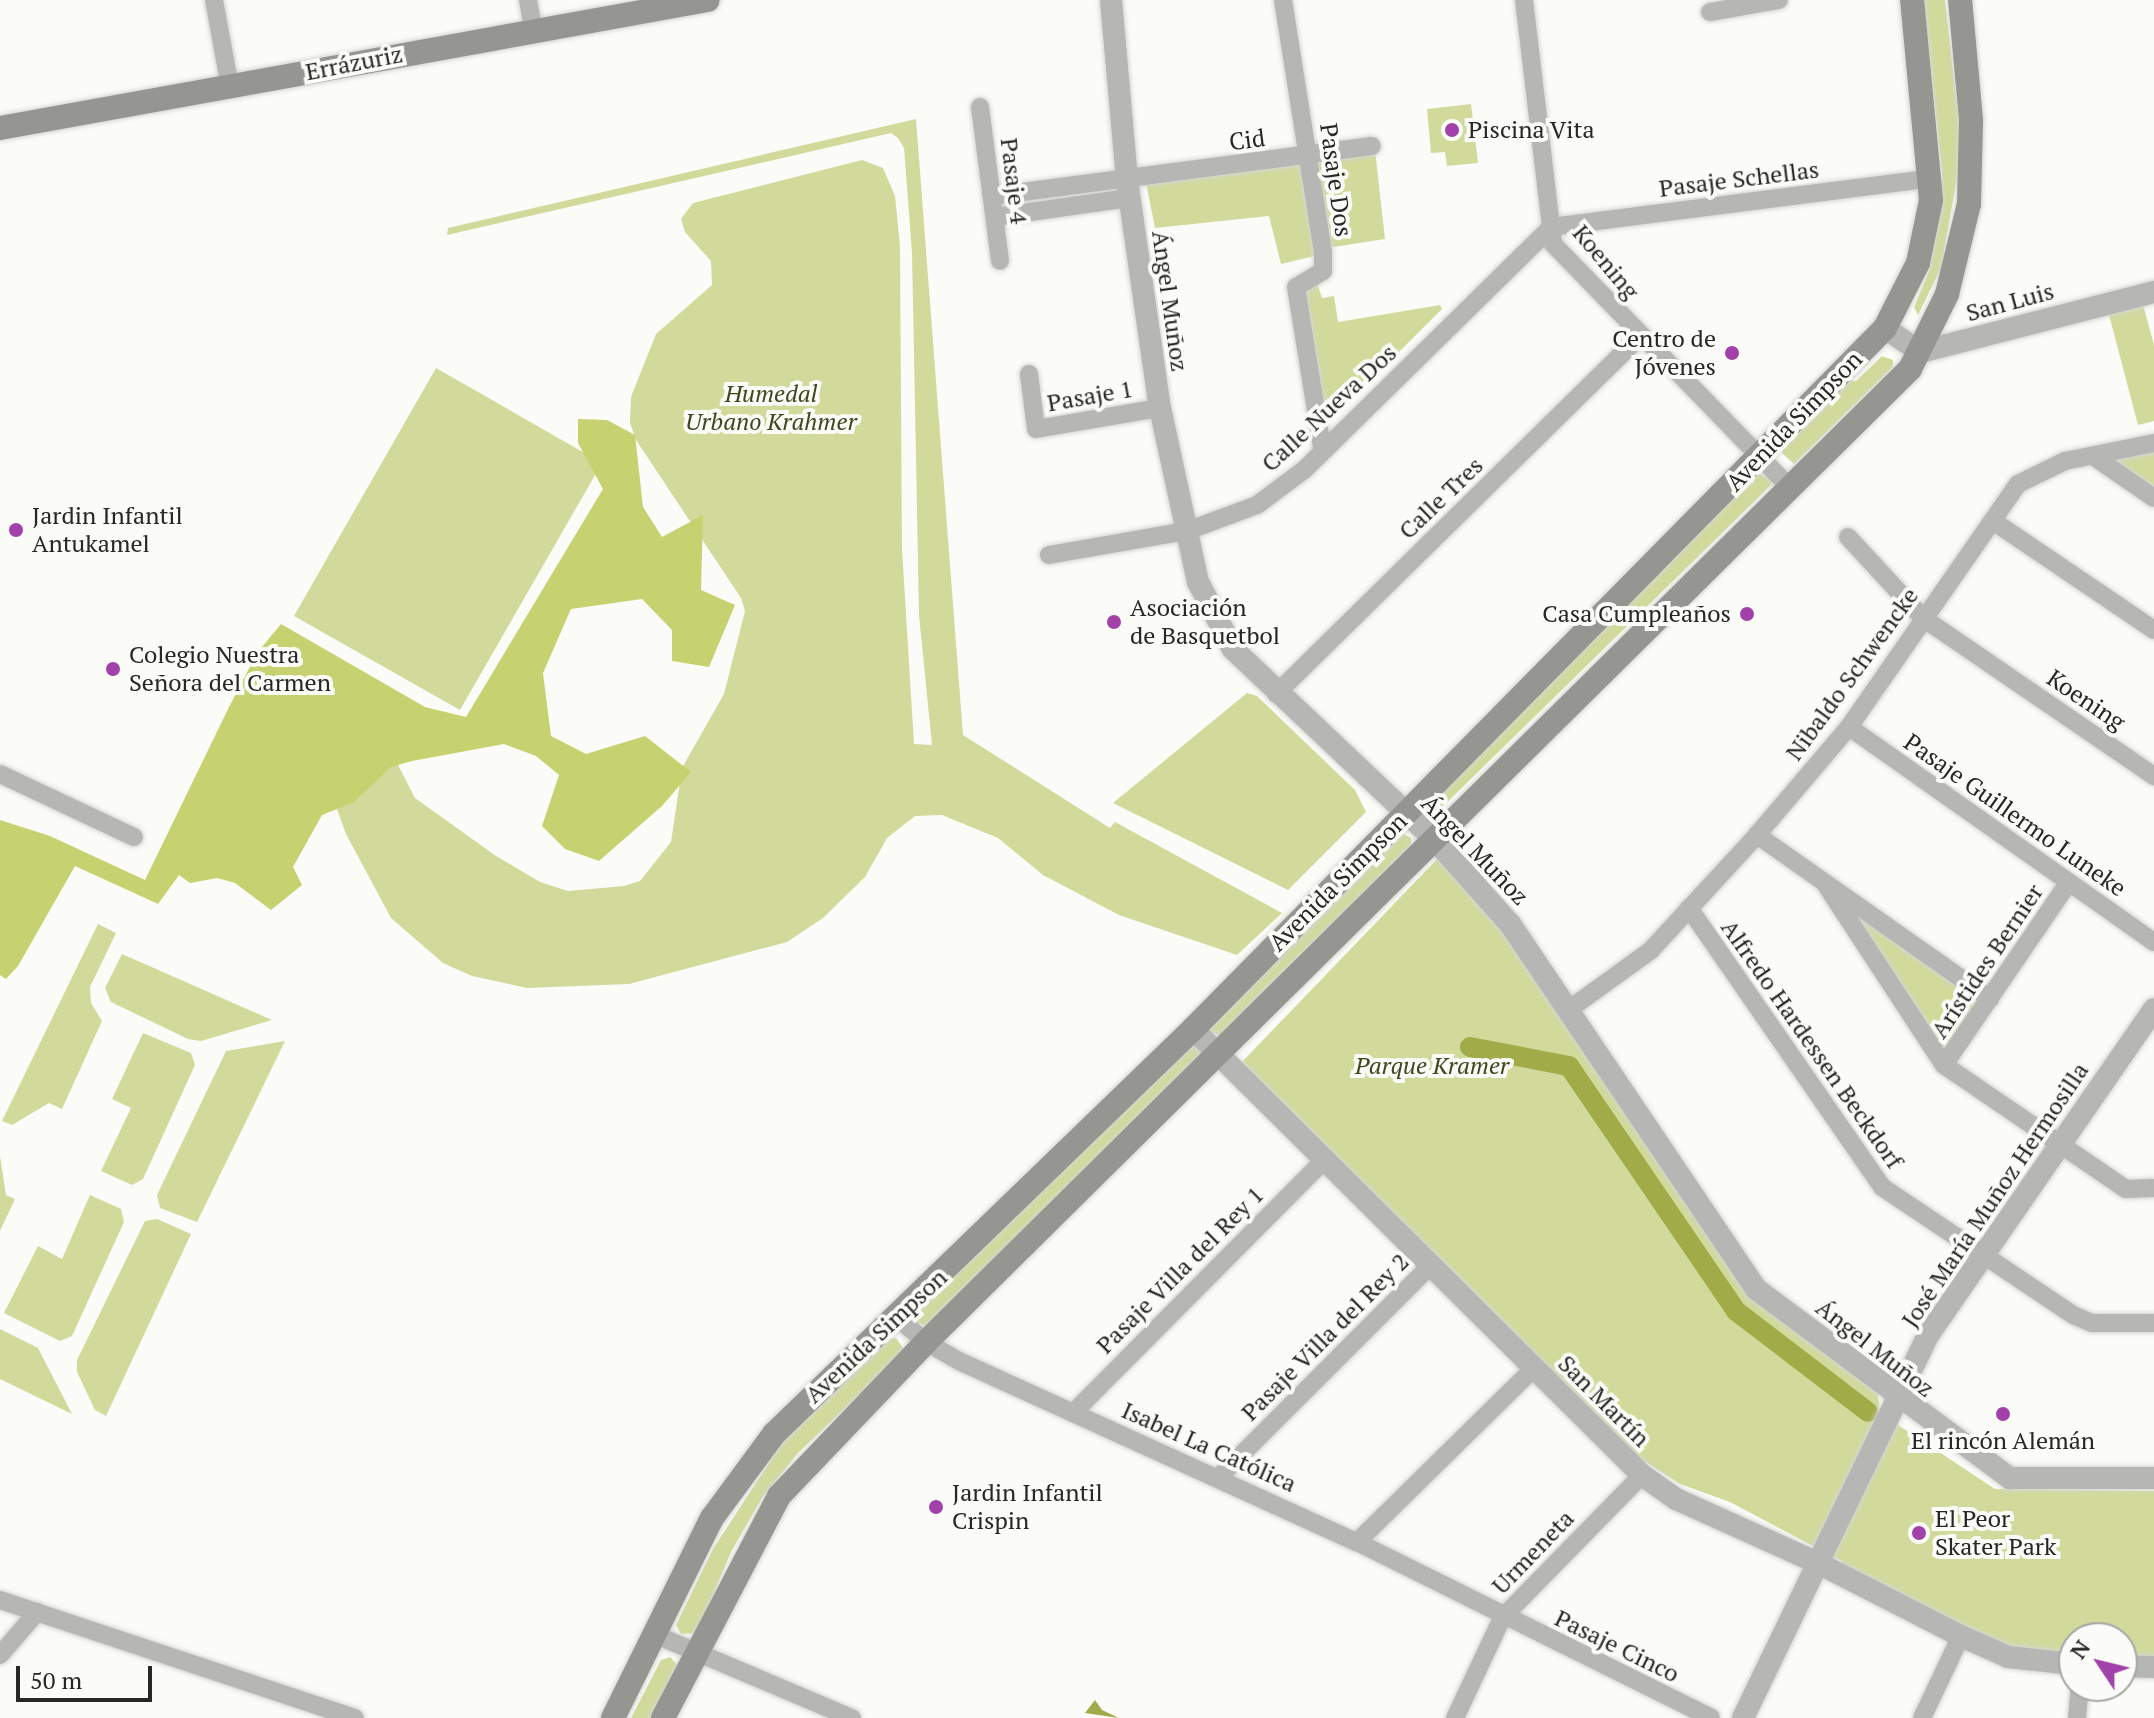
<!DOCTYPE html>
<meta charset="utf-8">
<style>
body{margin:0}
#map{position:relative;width:2154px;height:1718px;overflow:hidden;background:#fbfcf8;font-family:"PT Serif",serif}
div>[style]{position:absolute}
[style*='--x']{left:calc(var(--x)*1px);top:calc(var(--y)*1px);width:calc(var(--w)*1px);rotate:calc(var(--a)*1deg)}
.green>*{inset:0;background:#d1da9b}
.forest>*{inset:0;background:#c6d26f}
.water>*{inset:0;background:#a1ab48}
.canal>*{height:20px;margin:-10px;padding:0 10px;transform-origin:10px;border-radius:10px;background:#a1ab48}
.roads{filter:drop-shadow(0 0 2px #d5d6d2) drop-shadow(0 0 2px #d5d6d2)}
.minor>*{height:18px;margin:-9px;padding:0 9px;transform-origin:9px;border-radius:9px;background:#b6b7b5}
.tertiary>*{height:22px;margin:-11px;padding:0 11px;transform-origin:11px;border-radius:11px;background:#b6b7b5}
.secondary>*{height:24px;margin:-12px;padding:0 12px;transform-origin:12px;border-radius:12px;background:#959592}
.dots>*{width:22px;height:22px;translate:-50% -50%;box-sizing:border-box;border:4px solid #fbfcf8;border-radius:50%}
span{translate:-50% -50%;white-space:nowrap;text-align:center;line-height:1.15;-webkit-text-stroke:8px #fbfcf8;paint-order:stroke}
.street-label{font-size:24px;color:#272826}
.poi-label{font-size:24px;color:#272826}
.left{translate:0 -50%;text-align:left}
.right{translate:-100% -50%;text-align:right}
.park-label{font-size:24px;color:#42461d;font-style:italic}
.north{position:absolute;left:2058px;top:1622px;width:80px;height:80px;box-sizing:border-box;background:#fbfcf8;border:2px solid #a6a7a4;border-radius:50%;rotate:305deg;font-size:22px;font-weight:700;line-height:32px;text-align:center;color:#272826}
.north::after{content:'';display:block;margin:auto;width:28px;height:36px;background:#a141a9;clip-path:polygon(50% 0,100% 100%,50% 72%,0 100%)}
.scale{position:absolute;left:16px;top:1666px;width:136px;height:36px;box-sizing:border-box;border:4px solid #272826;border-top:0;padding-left:10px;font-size:24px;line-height:28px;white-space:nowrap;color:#272826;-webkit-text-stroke:6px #fbfcf8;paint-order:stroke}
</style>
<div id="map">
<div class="green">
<div style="clip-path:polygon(1924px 0,1945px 0,1962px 150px,1941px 268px,1918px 315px,1914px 307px,1930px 269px,1938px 227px,1942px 173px)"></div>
<div style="clip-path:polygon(1471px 104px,1478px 163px,1447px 166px,1445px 152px,1431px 153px,1427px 109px)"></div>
<div style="clip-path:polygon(916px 119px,963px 735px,1110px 828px,1115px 822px,1282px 913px,1237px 955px,1119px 915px,1043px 875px,998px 838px,942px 815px,915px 816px,887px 838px,865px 877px,823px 918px,787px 942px,629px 984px,527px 988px,472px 976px,443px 963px,391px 918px,346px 834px,324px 774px,381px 732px,415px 798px,496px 856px,540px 882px,568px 891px,624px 886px,640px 881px,671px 842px,682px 768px,724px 694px,745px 611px,741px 598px,636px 440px,630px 423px,631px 397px,656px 334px,712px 285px,711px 261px,685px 232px,681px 219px,693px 203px,862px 160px,883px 168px,895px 196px,900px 246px,902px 549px,914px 744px,932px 745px,919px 615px,912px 253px,904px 148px,898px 138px,891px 133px,447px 235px,448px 228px)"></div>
<div style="clip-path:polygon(1375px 150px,1385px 239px,1327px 248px,1316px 160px)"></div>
<div style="clip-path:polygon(1301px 162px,1315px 256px,1281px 264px,1269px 216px,1155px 228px,1146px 183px)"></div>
<div style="clip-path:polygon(1317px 283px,1322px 298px,1334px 296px,1338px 322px,1440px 305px,1442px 309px,1332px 419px,1323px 416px,1302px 293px)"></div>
<div style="clip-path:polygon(2142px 301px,2154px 345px,2154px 421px,2138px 425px,2108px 311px)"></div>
<div style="clip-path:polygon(1882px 356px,1893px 360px,1893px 367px,1794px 464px,1782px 453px,1785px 445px,1848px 380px,1856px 381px)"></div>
<div style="clip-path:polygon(436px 368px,602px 463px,460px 710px,294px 616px)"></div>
<div style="clip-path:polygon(2154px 450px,2154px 494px,2110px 461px)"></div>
<div style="clip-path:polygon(1758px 473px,1771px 480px,1771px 485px,1430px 819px,1423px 812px)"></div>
<div style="clip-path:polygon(1247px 693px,1257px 696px,1355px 790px,1366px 812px,1288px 890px,1113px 803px)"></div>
<div style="clip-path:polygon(1402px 833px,1411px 838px,1412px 848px,1222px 1037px,1208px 1030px)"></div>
<div style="clip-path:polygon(1441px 855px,1515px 941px,1752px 1298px,1878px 1394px,1880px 1413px,1995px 1489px,2154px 1491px,2154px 1659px,2122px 1658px,2122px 1638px,2074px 1638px,2074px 1657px,2021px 1650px,1970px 1631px,1841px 1568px,1843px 1562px,1730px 1502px,1680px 1484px,1644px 1461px,1560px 1377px,1552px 1378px,1241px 1063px)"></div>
<div style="clip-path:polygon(1860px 914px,1976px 996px,1978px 1006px,1952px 1047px,1941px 1048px,1855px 918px)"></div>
<div style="clip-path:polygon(98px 924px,116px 933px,90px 987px,91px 1003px,102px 1021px,62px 1109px,49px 1103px,12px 1125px,2px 1121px)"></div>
<div style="clip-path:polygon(122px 954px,272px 1020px,201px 1041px,188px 1039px,111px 1002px,105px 988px)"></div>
<div style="clip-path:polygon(143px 1033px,191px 1053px,195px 1065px,143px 1179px,132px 1185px,101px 1171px,131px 1108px,112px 1099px)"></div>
<div style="clip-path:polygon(285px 1041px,197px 1222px,160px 1208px,157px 1195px,226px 1051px)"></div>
<div style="clip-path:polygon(1192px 1041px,1205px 1054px,928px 1327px,916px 1322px,912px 1314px)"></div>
<div style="clip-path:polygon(0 1156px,6px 1195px,15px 1199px,0 1231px)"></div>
<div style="clip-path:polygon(90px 1195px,121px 1209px,124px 1222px,72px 1336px,60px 1341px,4px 1313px,38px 1246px,62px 1259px)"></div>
<div style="clip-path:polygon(157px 1219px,191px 1234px,106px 1416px,95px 1410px,77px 1372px,77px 1360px,145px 1221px)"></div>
<div style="clip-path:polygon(0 1329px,38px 1348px,72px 1414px,0 1379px)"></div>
<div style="clip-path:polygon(896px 1338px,905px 1351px,798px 1453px,762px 1498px,731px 1552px,697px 1633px,681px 1634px,676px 1625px,713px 1549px,780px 1446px,889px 1339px)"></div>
<div style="clip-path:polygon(670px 1657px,681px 1669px,657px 1718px,631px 1718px,661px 1660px)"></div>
</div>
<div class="forest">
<div style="clip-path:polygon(578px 419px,607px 420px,635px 435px,643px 507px,662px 537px,703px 515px,701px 590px,735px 605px,709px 667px,672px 661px,672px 630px,642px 599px,571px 609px,543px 673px,551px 736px,586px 754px,645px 736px,691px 772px,662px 806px,599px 861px,565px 849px,542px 826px,559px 775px,536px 756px,504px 744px,412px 761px,391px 767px,354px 802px,322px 815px,293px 867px,302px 885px,271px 910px,235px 883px,217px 878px,190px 883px,179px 875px,158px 904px,75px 866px,18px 966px,6px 979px,0 975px,0 820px,50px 836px,145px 880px,230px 705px,257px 653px,281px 624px,425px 707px,466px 717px,603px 489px,578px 443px)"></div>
</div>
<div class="water">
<div style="clip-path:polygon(1095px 1700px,1102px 1710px,1119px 1718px,1085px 1713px)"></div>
</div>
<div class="canal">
<div style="--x:1470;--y:1047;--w:101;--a:10.9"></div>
<div style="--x:1569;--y:1066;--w:297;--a:55.7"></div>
<div style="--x:1736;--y:1311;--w:166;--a:37.4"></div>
</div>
<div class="roads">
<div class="minor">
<div style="--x:214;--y:0;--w:88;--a:79.6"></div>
<div style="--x:528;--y:0;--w:29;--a:80"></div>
<div style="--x:1283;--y:0;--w:256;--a:81"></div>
<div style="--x:1323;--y:253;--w:18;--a:90"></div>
<div style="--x:1323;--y:271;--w:31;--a:149"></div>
<div style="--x:1296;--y:287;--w:163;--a:80.8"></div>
<div style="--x:1524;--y:0;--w:246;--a:83.2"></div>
<div style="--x:1553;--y:244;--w:340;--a:45.8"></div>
<div style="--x:1710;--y:12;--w:70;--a:-9.9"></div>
<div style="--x:980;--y:107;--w:155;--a:82.6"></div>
<div style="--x:992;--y:196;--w:383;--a:-7.5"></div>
<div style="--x:995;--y:217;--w:135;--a:-8.1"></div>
<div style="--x:1029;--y:374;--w:55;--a:82.7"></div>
<div style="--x:1036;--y:429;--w:126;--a:-9.6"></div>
<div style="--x:2096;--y:458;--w:70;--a:34.6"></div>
<div style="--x:1993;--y:521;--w:194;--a:34.1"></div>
<div style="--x:1848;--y:537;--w:110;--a:47.2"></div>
<div style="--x:1923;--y:618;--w:280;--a:34.4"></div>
<div style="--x:1049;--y:555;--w:140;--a:-9.9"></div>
<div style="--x:1187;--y:531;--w:75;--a:-20.4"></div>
<div style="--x:1257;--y:505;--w:59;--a:-36.7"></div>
<div style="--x:1304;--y:470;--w:346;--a:-44.5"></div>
<div style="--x:1551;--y:227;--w:384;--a:-7.3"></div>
<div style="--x:1276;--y:694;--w:511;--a:-44.52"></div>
<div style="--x:1849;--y:727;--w:373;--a:35.2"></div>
<div style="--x:0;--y:774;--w:148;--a:25.2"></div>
<div style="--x:1757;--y:835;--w:285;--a:35.1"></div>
<div style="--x:1826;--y:885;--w:215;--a:56.8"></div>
<div style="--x:1944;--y:1065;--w:220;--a:34.3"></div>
<div style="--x:2126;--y:1189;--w:28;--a:-2"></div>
<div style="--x:1689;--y:908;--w:339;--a:55.3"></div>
<div style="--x:1882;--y:1187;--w:230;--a:33.8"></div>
<div style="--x:2073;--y:1315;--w:21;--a:23"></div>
<div style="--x:2092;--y:1323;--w:62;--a:0"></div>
<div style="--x:1571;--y:1008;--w:99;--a:-35.9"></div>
<div style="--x:1651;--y:950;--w:156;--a:-47.3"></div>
<div style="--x:1757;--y:835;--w:142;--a:-49.6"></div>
<div style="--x:1849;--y:727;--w:296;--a:-55.2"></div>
<div style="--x:2018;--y:484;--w:52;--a:-26.1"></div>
<div style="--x:2065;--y:461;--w:91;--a:-11.4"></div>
<div style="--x:1944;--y:1065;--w:220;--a:-55.7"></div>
<div style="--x:898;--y:1318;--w:37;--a:41"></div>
<div style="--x:926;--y:1342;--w:38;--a:30"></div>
<div style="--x:959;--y:1361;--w:437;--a:24.5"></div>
<div style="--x:1357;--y:1542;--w:395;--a:26.4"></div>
<div style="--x:1073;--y:1413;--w:354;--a:-45.2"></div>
<div style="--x:1219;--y:1477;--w:300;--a:-45"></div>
<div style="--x:1357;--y:1542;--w:248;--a:-44.5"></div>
<div style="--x:0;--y:1600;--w:374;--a:18.4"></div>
<div style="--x:656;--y:1635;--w:213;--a:23"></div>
<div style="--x:0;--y:1655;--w:57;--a:-49.3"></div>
<div style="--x:1455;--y:1718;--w:110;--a:-64.8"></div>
<div style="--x:1502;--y:1618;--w:200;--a:-45.6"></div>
<div style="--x:1922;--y:1718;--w:91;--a:-64.6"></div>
<div style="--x:2077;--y:1718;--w:32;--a:-85"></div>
</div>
<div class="tertiary">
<div style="--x:1111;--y:0;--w:181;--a:84.9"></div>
<div style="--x:1127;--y:180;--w:230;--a:81.8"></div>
<div style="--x:1160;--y:408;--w:178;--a:77.7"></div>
<div style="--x:1198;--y:582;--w:76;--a:62.4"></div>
<div style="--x:1233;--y:649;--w:279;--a:43.4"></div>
<div style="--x:1436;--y:841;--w:111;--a:48.3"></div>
<div style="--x:1510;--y:924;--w:440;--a:56"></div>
<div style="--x:1756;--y:1289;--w:317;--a:36.7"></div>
<div style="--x:2010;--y:1478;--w:144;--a:0"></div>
<div style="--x:1885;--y:328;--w:42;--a:34.4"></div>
<div style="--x:1920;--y:352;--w:242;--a:-14.4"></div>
<div style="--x:1193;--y:1029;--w:633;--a:44.81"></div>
<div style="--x:1642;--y:1475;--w:42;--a:35.2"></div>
<div style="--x:1676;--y:1499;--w:158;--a:24.3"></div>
<div style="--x:1820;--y:1564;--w:158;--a:27.1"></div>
<div style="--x:1961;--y:1636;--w:51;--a:24.1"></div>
<div style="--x:2008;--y:1657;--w:66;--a:6.1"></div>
<div style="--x:2122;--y:1666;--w:32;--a:2"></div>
<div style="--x:1743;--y:1718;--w:427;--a:-64.2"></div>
<div style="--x:1929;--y:1334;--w:395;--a:-55.3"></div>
</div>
<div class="secondary">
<div style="--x:0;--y:128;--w:719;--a:-10.25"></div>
<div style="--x:613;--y:1718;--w:223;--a:-63.7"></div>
<div style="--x:712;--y:1518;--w:104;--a:-53.6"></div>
<div style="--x:774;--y:1434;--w:583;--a:-44.03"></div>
<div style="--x:1193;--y:1029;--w:985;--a:-45.37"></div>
<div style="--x:1885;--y:328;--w:73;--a:-63.1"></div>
<div style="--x:1918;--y:263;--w:64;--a:-78.3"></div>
<div style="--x:1931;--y:200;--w:201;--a:-95.4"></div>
<div style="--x:663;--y:1718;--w:250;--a:-62.4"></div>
<div style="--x:779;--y:1496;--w:213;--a:-46.3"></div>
<div style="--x:926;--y:1342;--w:1384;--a:-44.68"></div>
<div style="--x:1910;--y:369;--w:84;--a:-63.7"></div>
<div style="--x:1947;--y:294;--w:93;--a:-76.3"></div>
<div style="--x:1969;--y:204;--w:84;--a:-88.6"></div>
<div style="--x:1971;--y:120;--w:121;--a:-95.2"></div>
</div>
</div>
<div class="dots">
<div style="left:1452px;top:130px;background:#a141a9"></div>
<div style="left:1732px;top:353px;background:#a141a9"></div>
<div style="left:16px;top:530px;background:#a141a9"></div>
<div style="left:1747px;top:614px;background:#a141a9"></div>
<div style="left:1114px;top:622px;background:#a141a9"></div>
<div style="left:113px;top:669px;background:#a141a9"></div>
<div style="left:2003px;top:1414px;background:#a141a9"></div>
<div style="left:936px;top:1507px;background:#a141a9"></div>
<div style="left:1919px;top:1533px;background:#a141a9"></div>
</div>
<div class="street-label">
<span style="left:354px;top:63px;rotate:-11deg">Errázuriz</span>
<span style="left:1247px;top:140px;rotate:-7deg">Cid</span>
<span style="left:1739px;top:179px;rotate:-7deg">Pasaje Schellas</span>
<span style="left:1336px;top:180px;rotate:82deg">Pasaje Dos</span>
<span style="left:1014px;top:181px;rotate:83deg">Pasaje 4</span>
<span style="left:1606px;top:262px;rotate:50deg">Koening</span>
<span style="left:1170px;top:301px;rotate:82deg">Ángel Muñoz</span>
<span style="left:2010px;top:302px;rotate:-15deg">San Luis</span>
<span style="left:1090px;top:396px;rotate:-10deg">Pasaje 1</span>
<span style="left:1329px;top:408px;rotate:-43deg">Calle Nueva Dos</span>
<span style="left:1794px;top:421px;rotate:-46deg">Avenida Simpson</span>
<span style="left:1441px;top:498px;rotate:-44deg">Calle Tres</span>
<span style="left:1852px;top:674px;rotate:-54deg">Nibaldo Schwencke</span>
<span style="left:2086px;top:700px;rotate:34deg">Koening</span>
<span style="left:2015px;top:815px;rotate:35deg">Pasaje Guillermo Luneke</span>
<span style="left:1475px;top:850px;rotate:46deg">Ángel Muñoz</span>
<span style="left:1338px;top:882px;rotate:-45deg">Avenida Simpson</span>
<span style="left:1987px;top:961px;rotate:-56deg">Arístides Bernier</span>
<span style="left:1812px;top:1044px;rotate:55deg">Alfredo Hardessen Beckdorf</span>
<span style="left:1995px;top:1195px;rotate:-56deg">José María Muñoz Hermosilla</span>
<span style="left:1180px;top:1270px;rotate:-45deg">Pasaje Villa del Rey 1</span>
<span style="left:876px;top:1336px;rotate:-43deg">Avenida Simpson</span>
<span style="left:1325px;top:1337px;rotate:-45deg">Pasaje Villa del Rey 2</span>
<span style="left:1875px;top:1348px;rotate:38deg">Ángel Muñoz</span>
<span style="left:1604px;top:1401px;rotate:45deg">San Martín</span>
<span style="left:1209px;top:1447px;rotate:24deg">Isabel La Católica</span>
<span style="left:1533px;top:1552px;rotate:-46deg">Urmeneta</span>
<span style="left:1617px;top:1646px;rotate:26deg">Pasaje Cinco</span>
</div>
<div class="poi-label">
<span class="left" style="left:1468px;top:130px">Piscina Vita</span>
<span class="right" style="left:1716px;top:353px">Centro de<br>Jóvenes</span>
<span class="left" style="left:32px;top:530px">Jardin Infantil<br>Antukamel</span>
<span class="left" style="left:1130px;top:622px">Asociación<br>de Basquetbol</span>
<span class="right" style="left:1731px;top:614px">Casa Cumpleaños</span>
<span class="left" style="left:129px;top:669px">Colegio Nuestra<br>Señora del Carmen</span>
<span style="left:2003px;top:1441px">El rincón Alemán</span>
<span class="left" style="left:952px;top:1507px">Jardin Infantil<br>Crispin</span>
<span class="left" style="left:1935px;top:1533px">El Peor<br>Skater Park</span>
</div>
<div class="park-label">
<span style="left:771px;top:408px">Humedal<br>Urbano Krahmer</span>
<span style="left:1432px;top:1066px">Parque Kramer</span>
</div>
<div class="north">N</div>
<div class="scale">50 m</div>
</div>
